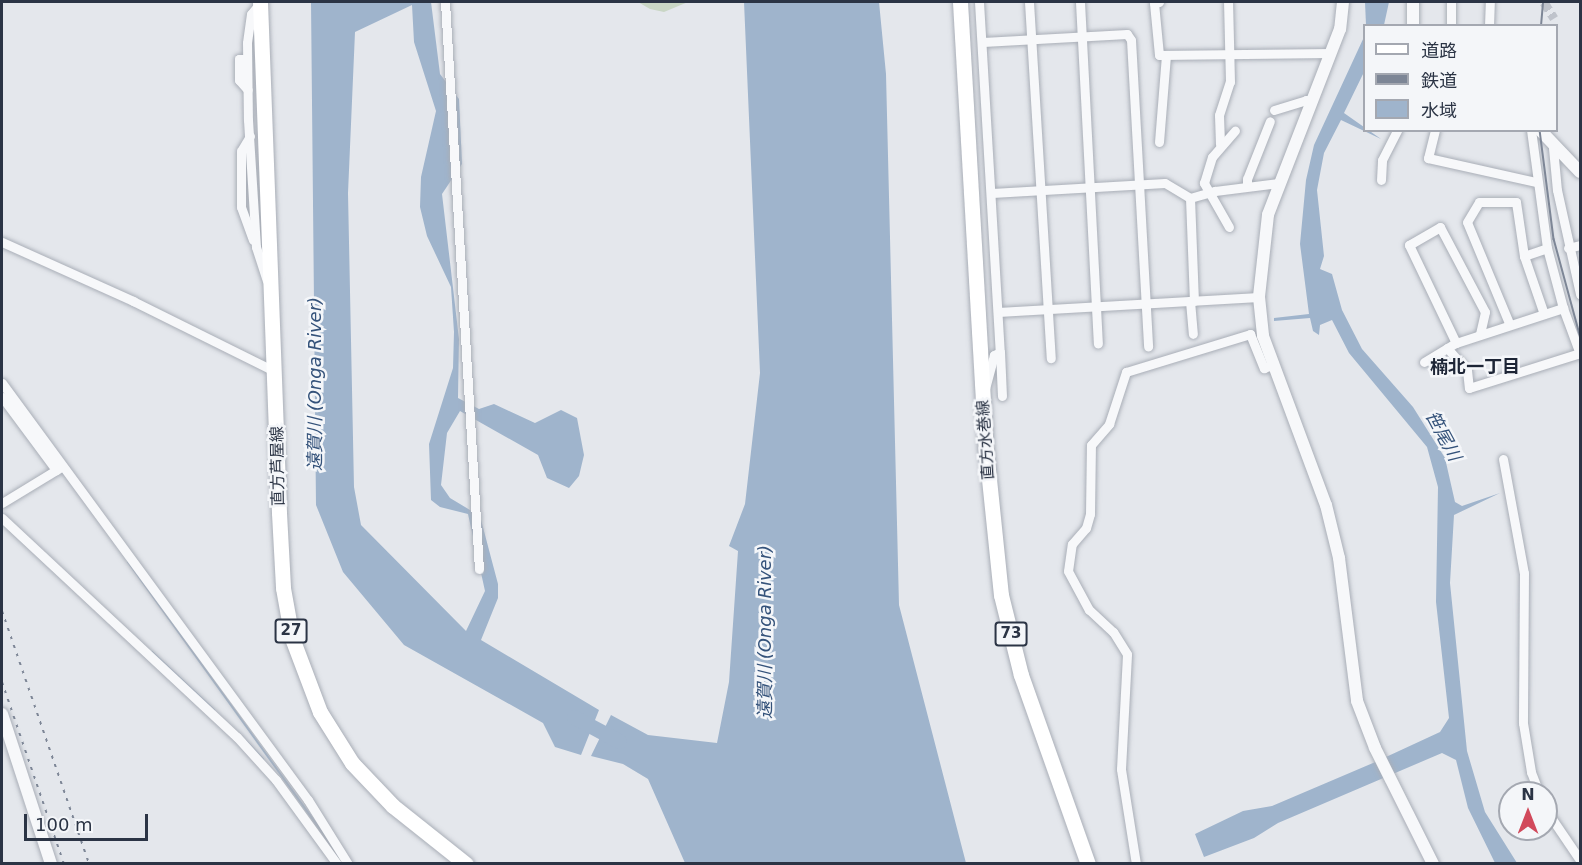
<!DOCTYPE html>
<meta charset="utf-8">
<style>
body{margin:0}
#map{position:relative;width:1582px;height:865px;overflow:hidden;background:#e4e7ec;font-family:"DejaVu Sans","Noto Sans JP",sans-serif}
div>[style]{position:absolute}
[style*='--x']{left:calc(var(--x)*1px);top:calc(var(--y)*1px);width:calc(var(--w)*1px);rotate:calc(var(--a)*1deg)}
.green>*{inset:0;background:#c9d6c5}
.water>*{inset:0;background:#9fb4cc}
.stream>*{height:2px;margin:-1px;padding:0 1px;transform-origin:1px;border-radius:1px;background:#9fb4cc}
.river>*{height:15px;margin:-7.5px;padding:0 7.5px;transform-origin:7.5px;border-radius:7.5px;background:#9fb4cc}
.minor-tunnel>*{height:9px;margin-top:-4.5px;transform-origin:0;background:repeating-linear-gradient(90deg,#bfc3cb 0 9px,transparent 0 13.5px)}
.roads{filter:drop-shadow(0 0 2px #a9aeb7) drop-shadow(0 0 2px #a9aeb7)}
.minor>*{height:9px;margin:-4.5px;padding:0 4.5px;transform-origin:4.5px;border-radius:4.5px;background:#f7f8fa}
.tertiary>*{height:12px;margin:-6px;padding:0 6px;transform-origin:6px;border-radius:6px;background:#f7f8fa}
.primary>*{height:15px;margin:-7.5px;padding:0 7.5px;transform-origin:7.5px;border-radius:7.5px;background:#fff}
.tram>*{height:1.5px;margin:-0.75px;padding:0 0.75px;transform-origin:0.75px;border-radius:0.75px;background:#7d8696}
.rail>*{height:2px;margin-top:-1px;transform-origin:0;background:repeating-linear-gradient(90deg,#7d8696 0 3px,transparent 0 9px)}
span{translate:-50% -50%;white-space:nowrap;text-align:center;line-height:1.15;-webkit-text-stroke:5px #f4f6f9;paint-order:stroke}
.shield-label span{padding:2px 4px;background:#f4f6f9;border:2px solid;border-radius:4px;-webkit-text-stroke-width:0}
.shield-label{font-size:15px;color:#2b3445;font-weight:700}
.street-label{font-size:16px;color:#2b3445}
.neighbourhood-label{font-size:18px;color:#1d2536;font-weight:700}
.water-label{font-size:18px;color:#34527a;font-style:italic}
.frame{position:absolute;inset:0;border:3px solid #2b3445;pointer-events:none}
.legend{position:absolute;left:1363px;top:24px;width:195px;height:108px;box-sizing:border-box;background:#f4f6f9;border:2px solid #a4a8b1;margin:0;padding:8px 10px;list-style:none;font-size:18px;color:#2b3445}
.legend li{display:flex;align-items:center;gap:12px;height:30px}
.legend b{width:30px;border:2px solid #a4a8b1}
.north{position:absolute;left:1498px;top:781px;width:60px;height:60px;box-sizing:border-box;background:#f4f6f9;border:2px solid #a4a8b1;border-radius:50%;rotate:0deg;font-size:16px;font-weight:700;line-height:24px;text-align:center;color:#2b3445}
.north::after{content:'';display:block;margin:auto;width:21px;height:27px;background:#d1495b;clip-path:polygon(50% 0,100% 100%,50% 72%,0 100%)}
.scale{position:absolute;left:24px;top:814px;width:124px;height:27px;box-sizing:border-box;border:3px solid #2b3445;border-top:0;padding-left:8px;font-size:18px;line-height:21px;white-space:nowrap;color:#2b3445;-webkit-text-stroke:4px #f4f6f9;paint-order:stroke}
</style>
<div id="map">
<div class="green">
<div style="clip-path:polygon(638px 2px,688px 2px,664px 12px,650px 9px)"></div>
</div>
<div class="water">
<div style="clip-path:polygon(evenodd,311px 2px,431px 2px,440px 74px,459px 99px,462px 164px,442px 194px,459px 339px,458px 398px,479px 409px,494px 404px,535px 423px,561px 410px,577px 418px,584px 455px,579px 476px,569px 488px,547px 478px,538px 455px,460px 411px,447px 433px,441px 485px,450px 498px,480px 516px,498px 584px,498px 598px,481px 640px,599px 710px,581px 755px,555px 747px,543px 723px,404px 645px,343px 572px,316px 505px,311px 2px,412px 5px,414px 42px,436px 111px,421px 177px,420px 207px,427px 236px,451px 287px,454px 332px,453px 368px,429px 444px,431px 500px,440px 507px,468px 514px,485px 591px,466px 631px,361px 525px,354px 487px,348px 193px,355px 32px,412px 5px)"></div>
<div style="clip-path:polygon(744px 2px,879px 2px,886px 74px,899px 605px,966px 863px,685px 863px,648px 779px,623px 764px,591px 756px,611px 715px,648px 735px,717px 743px,729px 682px,738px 551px,729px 546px,745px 504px,760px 373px)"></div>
<div style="clip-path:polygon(1365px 2px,1389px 2px,1384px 25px,1366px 25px)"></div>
<div style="clip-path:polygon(1364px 37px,1364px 72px,1344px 113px,1381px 139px,1341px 120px,1324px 153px,1317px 190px,1324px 256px,1320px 269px,1332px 274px,1342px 310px,1362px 349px,1413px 407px,1445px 458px,1455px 502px,1462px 506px,1500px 493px,1454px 515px,1450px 583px,1467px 751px,1485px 812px,1517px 863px,1495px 863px,1468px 808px,1456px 760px,1442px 753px,1278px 823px,1254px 838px,1204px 857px,1195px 834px,1243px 811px,1272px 806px,1373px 763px,1440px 732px,1449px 718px,1436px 602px,1438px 487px,1427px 447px,1349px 353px,1332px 320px,1320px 325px,1319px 335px,1313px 331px,1310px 318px,1274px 321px,1274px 318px,1309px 314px,1300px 244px,1306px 180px,1314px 145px)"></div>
</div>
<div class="stream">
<div style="--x:128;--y:562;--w:348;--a:54.3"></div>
<div style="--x:152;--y:652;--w:85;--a:43.1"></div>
<div style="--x:246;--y:741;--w:25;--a:47"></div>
</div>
<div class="river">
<div style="--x:574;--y:717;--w:51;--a:28.1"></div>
</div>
<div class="minor-tunnel">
<div style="--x:1544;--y:2;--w:19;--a:58"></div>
</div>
<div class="roads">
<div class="minor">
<div style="--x:445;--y:2;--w:568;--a:86.57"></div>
<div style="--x:979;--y:2;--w:351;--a:86.6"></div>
<div style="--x:1000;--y:352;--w:7;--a:153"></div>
<div style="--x:994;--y:355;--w:35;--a:105"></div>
<div style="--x:1029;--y:2;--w:357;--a:86.5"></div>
<div style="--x:1080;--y:2;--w:342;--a:87"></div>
<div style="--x:1159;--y:2;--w:5;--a:169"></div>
<div style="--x:1154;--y:3;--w:52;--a:84.5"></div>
<div style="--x:1159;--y:55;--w:172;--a:-0.7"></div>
<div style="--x:260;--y:3;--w:14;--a:129"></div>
<div style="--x:251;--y:14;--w:29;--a:98"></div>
<div style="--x:247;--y:43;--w:77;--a:89.3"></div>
<div style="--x:248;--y:120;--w:127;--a:86.4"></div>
<div style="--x:256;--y:247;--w:35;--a:72"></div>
<div style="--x:1451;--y:26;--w:24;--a:-90"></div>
<div style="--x:1489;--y:26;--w:24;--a:-88"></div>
<div style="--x:983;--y:42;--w:144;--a:-3.2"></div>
<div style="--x:1127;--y:34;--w:7;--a:56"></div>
<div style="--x:1131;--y:40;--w:307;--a:86.8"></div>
<div style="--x:247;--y:59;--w:8;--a:180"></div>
<div style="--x:239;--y:59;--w:21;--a:90"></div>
<div style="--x:239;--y:80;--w:13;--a:48"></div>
<div style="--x:1274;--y:110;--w:34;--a:-17"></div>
<div style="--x:1306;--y:100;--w:5;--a:22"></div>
<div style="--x:1435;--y:130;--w:29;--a:104"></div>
<div style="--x:1428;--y:158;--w:111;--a:12.5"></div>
<div style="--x:250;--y:136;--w:17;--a:121"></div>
<div style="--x:241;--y:151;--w:56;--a:90"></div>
<div style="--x:241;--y:207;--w:35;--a:70"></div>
<div style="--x:1159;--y:142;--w:87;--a:-85.4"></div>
<div style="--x:1220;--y:144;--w:29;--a:-92"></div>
<div style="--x:1219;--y:115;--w:35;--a:-72"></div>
<div style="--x:1230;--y:82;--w:80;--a:-91.4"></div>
<div style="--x:1553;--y:148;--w:42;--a:84.6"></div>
<div style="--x:1557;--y:190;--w:107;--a:77.5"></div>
<div style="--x:1381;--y:180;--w:20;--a:-87"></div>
<div style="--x:1382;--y:160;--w:34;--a:-63"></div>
<div style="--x:1247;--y:186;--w:7;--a:-90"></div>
<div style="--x:1247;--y:179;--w:62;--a:-68.4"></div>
<div style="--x:992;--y:193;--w:173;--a:-3.3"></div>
<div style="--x:1165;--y:183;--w:29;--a:31"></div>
<div style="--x:1190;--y:198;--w:26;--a:-16"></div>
<div style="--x:1215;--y:191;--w:64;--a:-7.1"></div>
<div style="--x:1190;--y:198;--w:103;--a:87.8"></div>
<div style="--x:1229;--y:227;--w:51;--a:-119.6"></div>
<div style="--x:1204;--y:183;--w:27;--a:-73"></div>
<div style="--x:1212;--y:157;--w:35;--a:-49"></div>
<div style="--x:2;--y:242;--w:144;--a:24.2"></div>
<div style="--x:133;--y:301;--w:157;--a:26.4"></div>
<div style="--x:1568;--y:248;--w:12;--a:-14"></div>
<div style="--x:1524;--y:256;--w:24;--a:-19"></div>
<div style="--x:1190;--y:301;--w:33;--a:85"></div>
<div style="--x:1563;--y:308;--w:49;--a:69.7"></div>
<div style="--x:998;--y:312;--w:261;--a:-3.3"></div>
<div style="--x:1509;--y:323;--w:109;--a:-112.6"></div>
<div style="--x:1467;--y:222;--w:23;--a:-59"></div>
<div style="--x:1479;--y:202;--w:37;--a:0"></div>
<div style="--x:1516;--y:202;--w:55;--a:81.6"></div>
<div style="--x:1524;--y:256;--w:61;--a:71"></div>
<div style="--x:1456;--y:343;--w:109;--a:-115.6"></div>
<div style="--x:1409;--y:245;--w:36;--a:-30"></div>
<div style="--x:1440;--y:227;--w:96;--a:62.1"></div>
<div style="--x:1485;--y:312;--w:23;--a:103"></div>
<div style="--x:1447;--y:348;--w:30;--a:48"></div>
<div style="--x:1467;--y:370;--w:18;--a:84"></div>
<div style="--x:1469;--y:388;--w:116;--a:-17.5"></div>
<div style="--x:1000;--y:352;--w:44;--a:87.4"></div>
<div style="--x:1424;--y:362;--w:37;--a:-31"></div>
<div style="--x:1456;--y:343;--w:113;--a:-18.1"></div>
<div style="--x:1563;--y:308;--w:62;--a:-104.9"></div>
<div style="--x:1547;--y:248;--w:119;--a:-97.7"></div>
<div style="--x:2;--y:383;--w:517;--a:53.73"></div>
<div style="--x:308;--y:800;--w:75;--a:58"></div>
<div style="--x:2;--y:397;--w:91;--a:53.5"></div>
<div style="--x:1503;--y:459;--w:116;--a:79.6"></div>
<div style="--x:1524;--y:573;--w:150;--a:90.4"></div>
<div style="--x:1523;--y:723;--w:50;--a:80.7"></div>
<div style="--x:1531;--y:772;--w:22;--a:69"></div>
<div style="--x:2;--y:503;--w:69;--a:-31.4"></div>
<div style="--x:2;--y:518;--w:321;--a:43"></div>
<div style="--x:237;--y:737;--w:58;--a:47.8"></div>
<div style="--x:276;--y:780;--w:104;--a:54"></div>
<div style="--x:1546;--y:810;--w:60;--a:55.8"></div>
<div style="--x:1136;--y:864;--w:96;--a:-99"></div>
<div style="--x:1121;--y:769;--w:115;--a:-87"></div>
<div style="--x:1127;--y:654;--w:26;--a:-122"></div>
<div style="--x:1113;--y:632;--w:33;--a:-137"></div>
<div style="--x:1089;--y:610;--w:44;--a:-118.3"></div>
<div style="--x:1068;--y:571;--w:27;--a:-82"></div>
<div style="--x:1072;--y:544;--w:21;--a:-49"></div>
<div style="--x:1086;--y:528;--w:15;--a:-74"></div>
<div style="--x:1090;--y:514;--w:69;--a:-89.2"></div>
<div style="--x:1091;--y:445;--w:28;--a:-49"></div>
<div style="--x:1109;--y:424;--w:55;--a:-71.9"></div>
<div style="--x:1126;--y:372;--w:130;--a:-17"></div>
<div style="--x:1250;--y:334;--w:37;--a:68"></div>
<div style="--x:1264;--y:368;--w:8;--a:-23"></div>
</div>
<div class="tertiary">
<div style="--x:1343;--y:2;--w:27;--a:96"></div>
<div style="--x:1340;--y:29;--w:199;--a:111.2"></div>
<div style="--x:1268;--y:215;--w:82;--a:96.3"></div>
<div style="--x:1259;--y:297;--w:39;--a:84"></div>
<div style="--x:1263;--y:336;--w:180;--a:69.6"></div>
<div style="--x:1326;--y:505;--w:55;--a:76.2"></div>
<div style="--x:1339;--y:558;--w:144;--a:82.8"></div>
<div style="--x:1357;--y:701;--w:50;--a:69"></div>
<div style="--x:1375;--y:748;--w:130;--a:63.4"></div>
<div style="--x:1413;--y:2;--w:24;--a:90"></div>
<div style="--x:1540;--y:130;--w:58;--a:46.4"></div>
<div style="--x:2;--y:714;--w:158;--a:71.9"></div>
</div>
<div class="primary">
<div style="--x:260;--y:2;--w:511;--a:87.87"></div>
<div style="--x:279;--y:513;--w:75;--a:86.9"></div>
<div style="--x:283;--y:588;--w:51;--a:79.8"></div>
<div style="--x:292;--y:638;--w:79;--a:69.3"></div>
<div style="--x:320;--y:712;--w:60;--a:57.9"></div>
<div style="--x:352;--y:763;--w:59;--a:46.4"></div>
<div style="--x:393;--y:806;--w:93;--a:38.5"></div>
<div style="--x:960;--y:2;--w:449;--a:86.7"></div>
<div style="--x:986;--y:450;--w:146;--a:84.1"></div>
<div style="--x:1001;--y:595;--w:82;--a:76"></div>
<div style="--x:1021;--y:675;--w:201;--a:70.5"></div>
</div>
</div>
<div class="tram">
<div style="--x:1541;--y:26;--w:24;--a:-85"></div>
<div style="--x:1540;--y:130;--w:110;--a:82.7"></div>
<div style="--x:1554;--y:239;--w:99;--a:74.8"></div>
</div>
<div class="rail">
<div style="--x:2;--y:611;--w:268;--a:71"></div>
<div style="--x:2;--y:682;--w:192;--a:71.2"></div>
</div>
<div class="shield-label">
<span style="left:291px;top:631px">27</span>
<span style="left:1011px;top:634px">73</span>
</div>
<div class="street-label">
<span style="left:986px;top:440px;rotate:-94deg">直方水巻線</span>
<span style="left:278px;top:466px;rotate:-91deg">直方芦屋線</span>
</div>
<div class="neighbourhood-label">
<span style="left:1475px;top:367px">楠北一丁目</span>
</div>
<div class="water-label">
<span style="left:315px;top:384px;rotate:-90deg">遠賀川 (Onga River)</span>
<span style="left:1443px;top:436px;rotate:62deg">笹尾川</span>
<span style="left:765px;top:632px;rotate:-90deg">遠賀川 (Onga River)</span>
</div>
<div class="frame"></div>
<ul class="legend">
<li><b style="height:8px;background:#fff"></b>道路</li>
<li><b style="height:8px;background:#7d8696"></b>鉄道</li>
<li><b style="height:16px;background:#9fb4cc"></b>水域</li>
</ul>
<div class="north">N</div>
<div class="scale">100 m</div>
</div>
